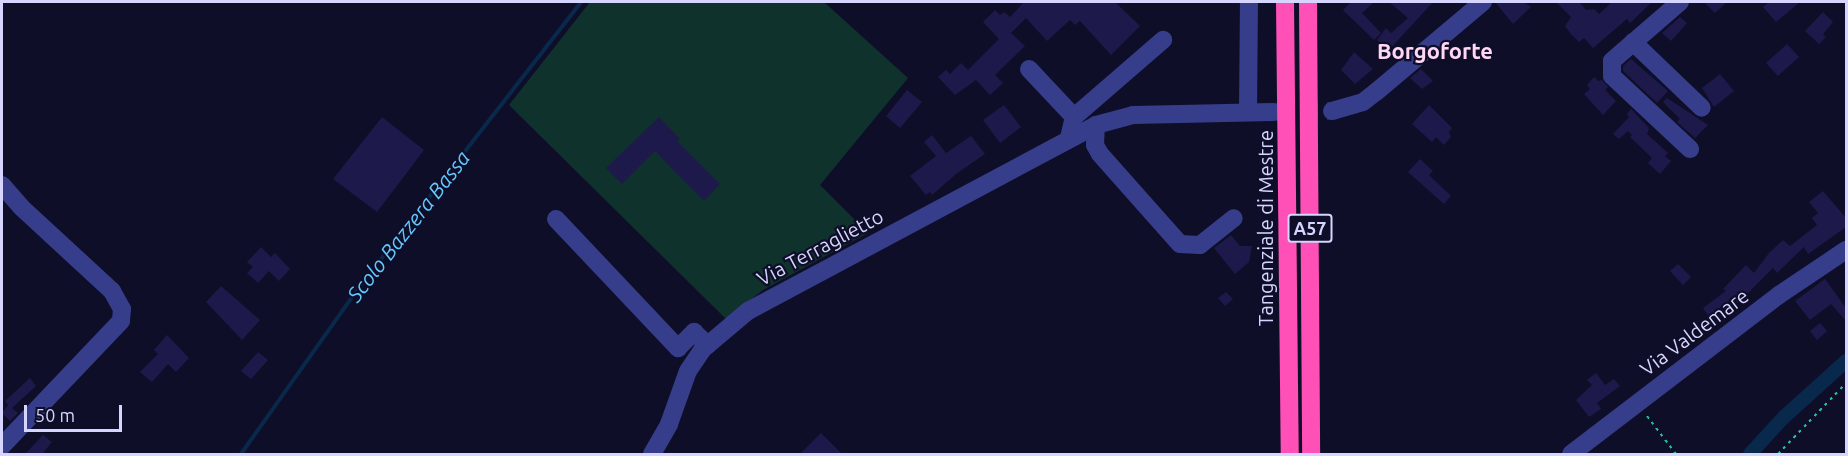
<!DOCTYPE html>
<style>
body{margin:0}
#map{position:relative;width:1848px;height:456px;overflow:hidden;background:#0f0e28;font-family:Ubuntu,sans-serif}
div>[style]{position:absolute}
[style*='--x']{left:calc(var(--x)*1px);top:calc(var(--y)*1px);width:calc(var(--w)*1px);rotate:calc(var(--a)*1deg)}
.green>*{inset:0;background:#10322d}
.stream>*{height:4px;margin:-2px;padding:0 2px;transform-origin:2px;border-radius:2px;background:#09294c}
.canal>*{height:14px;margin:-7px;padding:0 7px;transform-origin:7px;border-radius:7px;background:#09294c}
.building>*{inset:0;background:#1d194a}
.minor-tunnel>*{height:18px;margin-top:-9px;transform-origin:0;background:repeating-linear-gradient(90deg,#2d2c48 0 18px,transparent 0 27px)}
.path>*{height:2px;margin-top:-1px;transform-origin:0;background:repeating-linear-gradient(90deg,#27c0a5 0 3px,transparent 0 7.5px)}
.minor>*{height:18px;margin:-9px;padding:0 9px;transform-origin:9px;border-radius:9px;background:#363d8a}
.highway>*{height:18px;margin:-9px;padding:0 9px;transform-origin:9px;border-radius:9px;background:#ff50b8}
span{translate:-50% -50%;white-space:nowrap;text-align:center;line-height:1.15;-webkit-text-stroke:4.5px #0f0e28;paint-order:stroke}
.shield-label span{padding:2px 4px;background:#0f0e28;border:2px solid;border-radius:4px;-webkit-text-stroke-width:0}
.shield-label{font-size:18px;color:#d5d5ff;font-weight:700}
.street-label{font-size:20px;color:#d5d5ff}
.water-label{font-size:21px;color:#63c9ff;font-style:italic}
.quarter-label{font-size:22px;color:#ffd7f5;font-weight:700}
.frame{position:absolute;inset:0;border:3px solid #d5d5ff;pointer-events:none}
.scale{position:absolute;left:24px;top:405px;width:98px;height:27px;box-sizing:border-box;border:3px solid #d5d5ff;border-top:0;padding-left:8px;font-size:18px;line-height:21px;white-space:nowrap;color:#d5d5ff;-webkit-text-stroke:4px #0f0e28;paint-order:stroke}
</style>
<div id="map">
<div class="green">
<div style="clip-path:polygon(590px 2px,824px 2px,908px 78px,820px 185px,868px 233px,763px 290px,726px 319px,509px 105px)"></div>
</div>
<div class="stream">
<div style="--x:241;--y:454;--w:201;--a:-54.7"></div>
<div style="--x:357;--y:290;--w:365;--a:-52.1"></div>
</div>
<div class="canal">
<div style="--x:1750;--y:454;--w:49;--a:-47.5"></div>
<div style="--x:1783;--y:418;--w:85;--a:-42.1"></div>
</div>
<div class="building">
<div style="clip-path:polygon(1024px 2px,1115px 2px,1140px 26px,1111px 55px,1080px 21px,1075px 25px,1070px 20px,1047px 41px,1026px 18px,1011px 33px,1025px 46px,995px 75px,1003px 83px,990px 95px,976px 80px,955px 95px,938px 77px,946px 70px,950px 74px,961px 63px,968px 70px,999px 39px,983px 22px,995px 10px,1000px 15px,1004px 12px,1010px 17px)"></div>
<div style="clip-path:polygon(1351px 2px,1374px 2px,1362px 13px,1381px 33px,1374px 40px,1343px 10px)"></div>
<div style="clip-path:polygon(1389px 2px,1433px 2px,1389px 50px,1377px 40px,1386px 28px,1391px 33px,1408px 18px)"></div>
<div style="clip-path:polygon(1495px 2px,1524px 2px,1531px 7px,1513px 24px)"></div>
<div style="clip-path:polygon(1556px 2px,1579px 2px,1586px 10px,1594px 9px,1599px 14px,1612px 2px,1652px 2px,1630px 23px,1627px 19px,1593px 48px,1584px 38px,1579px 42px,1570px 33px,1565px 26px,1571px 17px)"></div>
<div style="clip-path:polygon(1704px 2px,1727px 2px,1715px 13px)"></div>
<div style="clip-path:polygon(1769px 2px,1800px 2px,1776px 22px,1763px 7px)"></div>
<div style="clip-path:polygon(1823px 12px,1833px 22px,1823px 34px,1826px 37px,1819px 44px,1805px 31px)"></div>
<div style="clip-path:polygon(1680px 17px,1687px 23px,1671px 41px,1662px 33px)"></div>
<div style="clip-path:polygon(1787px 44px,1799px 57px,1778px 76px,1766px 63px)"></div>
<div style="clip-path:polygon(1354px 52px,1373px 69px,1355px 84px,1341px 70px)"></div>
<div style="clip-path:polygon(1631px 59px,1668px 91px,1657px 103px,1623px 71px,1623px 66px)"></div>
<div style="clip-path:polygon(1421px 69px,1433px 81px,1422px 89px,1410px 78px)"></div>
<div style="clip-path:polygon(1720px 74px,1734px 91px,1714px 107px,1702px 88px)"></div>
<div style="clip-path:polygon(1594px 77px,1598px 81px,1602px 80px,1608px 87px,1605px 90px,1616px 101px,1603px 115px,1584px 94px,1590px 89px,1587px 85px)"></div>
<div style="clip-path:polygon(907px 90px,922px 102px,900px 128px,886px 116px)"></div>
<div style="clip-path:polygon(1667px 98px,1708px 125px,1695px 138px,1677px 122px,1680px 119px,1663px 102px)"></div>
<div style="clip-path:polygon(1004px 105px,1021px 127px,1000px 143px,983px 120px)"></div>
<div style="clip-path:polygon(1429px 105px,1452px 128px,1449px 132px,1451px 137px,1444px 145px,1436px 137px,1432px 142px,1412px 124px)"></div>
<div style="clip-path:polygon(1631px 109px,1649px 128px,1647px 134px,1668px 153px,1665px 156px,1671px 161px,1660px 174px,1648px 163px,1652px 158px,1630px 137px,1632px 135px,1628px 131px,1619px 139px,1613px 134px,1629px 117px,1627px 114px)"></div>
<div style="clip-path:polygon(382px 117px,424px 150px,377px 212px,333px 179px)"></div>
<div style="clip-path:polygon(659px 117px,680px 139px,677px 141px,720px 184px,704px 201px,655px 151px,622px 184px,606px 168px)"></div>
<div style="clip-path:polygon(932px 135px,946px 153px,971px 136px,985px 154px,956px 174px,932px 195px,930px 192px,926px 195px,910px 176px,936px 156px,924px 142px)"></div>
<div style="clip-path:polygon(1420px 159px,1433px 171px,1429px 175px,1451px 196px,1444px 204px,1408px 172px)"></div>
<div style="clip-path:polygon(1823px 191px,1846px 218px,1846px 227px,1808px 254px,1804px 247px,1777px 273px,1773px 268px,1742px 299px,1712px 321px,1703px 308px,1726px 291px,1723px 289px,1746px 265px,1754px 273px,1769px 253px,1783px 240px,1790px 246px,1817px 225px,1812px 218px,1818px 213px,1809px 202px)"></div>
<div style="clip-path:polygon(1231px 235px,1240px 246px,1252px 246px,1249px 262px,1235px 274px,1214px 248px)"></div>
<div style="clip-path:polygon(261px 247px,271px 257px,275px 253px,290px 269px,279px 281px,269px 271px,258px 283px,247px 273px,253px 267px,247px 262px)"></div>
<div style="clip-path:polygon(1678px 264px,1691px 277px,1683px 285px,1670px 271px)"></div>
<div style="clip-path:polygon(1825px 279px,1846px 308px,1846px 321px,1831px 304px,1810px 320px,1795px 301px)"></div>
<div style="clip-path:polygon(221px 286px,260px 320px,242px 340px,206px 302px)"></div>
<div style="clip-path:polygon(1226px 292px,1233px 299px,1225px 306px,1218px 298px)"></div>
<div style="clip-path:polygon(1820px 323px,1827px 331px,1817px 340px,1810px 331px)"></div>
<div style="clip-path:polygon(167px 335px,189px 358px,176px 372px,168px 364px,152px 382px,140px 372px,158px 354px,154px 350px)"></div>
<div style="clip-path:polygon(258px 352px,268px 360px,251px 379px,241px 371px)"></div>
<div style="clip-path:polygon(1596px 373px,1605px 385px,1614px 379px,1620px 386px,1597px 403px,1601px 409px,1589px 417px,1576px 400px,1592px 385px,1587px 380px)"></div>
<div style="clip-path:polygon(30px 378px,36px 386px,12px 408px,18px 413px,10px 421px,2px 413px,8px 405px,5px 401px)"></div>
<div style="clip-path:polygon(821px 433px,842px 454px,800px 454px)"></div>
<div style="clip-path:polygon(43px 435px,52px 442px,42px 454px,25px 454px)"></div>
</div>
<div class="minor-tunnel">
<div style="--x:1273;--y:112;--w:59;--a:-1"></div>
</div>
<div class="path">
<div style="--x:1647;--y:416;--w:48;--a:52.7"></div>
<div style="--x:1778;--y:454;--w:98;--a:-46.2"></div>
</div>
<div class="minor">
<div style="--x:1680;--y:2;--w:90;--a:139.1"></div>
<div style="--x:1612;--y:61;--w:15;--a:90"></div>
<div style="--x:1612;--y:76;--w:107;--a:43.1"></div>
<div style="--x:1633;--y:42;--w:95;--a:43.7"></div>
<div style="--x:1029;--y:69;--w:66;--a:46.8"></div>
<div style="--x:1332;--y:111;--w:32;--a:-16"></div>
<div style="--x:1363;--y:102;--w:16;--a:-38"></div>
<div style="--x:1376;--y:92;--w:140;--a:-40.1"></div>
<div style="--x:1248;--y:112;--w:110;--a:-89.5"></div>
<div style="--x:1096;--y:125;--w:20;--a:93"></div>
<div style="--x:1095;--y:145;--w:10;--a:61"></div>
<div style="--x:1100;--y:154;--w:120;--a:48.4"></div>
<div style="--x:1180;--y:244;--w:20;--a:3"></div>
<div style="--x:1200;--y:245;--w:43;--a:-38.5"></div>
<div style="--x:1069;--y:138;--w:22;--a:-77"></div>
<div style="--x:1074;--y:117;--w:118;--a:-40.9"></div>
<div style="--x:2;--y:185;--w:29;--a:49"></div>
<div style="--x:21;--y:207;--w:124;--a:42.7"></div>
<div style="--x:112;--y:291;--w:21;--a:61"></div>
<div style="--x:122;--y:309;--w:12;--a:95"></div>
<div style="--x:121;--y:321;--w:173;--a:133.6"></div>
<div style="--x:556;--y:219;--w:178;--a:46.6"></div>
<div style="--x:678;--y:348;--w:23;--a:-45"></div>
<div style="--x:694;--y:332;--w:19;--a:43"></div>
<div style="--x:652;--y:454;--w:34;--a:-60"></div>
<div style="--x:669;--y:424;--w:56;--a:-70.3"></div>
<div style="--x:688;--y:371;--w:27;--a:-56"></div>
<div style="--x:703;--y:349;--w:59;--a:-40.2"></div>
<div style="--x:748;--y:311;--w:395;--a:-28.1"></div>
<div style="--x:1096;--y:125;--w:38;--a:-15"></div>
<div style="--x:1133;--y:115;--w:140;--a:-1.2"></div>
<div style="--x:1571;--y:454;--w:262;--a:-37.4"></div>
<div style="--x:1779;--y:295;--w:81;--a:-33.9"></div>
</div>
<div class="highway">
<div style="--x:1285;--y:2;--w:452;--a:89.4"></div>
<div style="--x:1308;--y:2;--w:452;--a:89.6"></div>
</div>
<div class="shield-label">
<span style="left:1310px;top:228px">A57</span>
</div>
<div class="street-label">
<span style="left:1265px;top:228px;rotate:-90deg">Tangenziale di Mestre</span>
<span style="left:820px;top:247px;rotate:-28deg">Via Terraglietto</span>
<span style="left:1694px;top:332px;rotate:-37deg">Via Valdemare</span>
</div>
<div class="water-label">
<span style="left:408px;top:226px;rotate:-52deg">Scolo Bazzera Bassa</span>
</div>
<div class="quarter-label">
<span style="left:1435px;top:51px">Borgoforte</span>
</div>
<div class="frame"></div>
<div class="scale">50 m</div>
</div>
